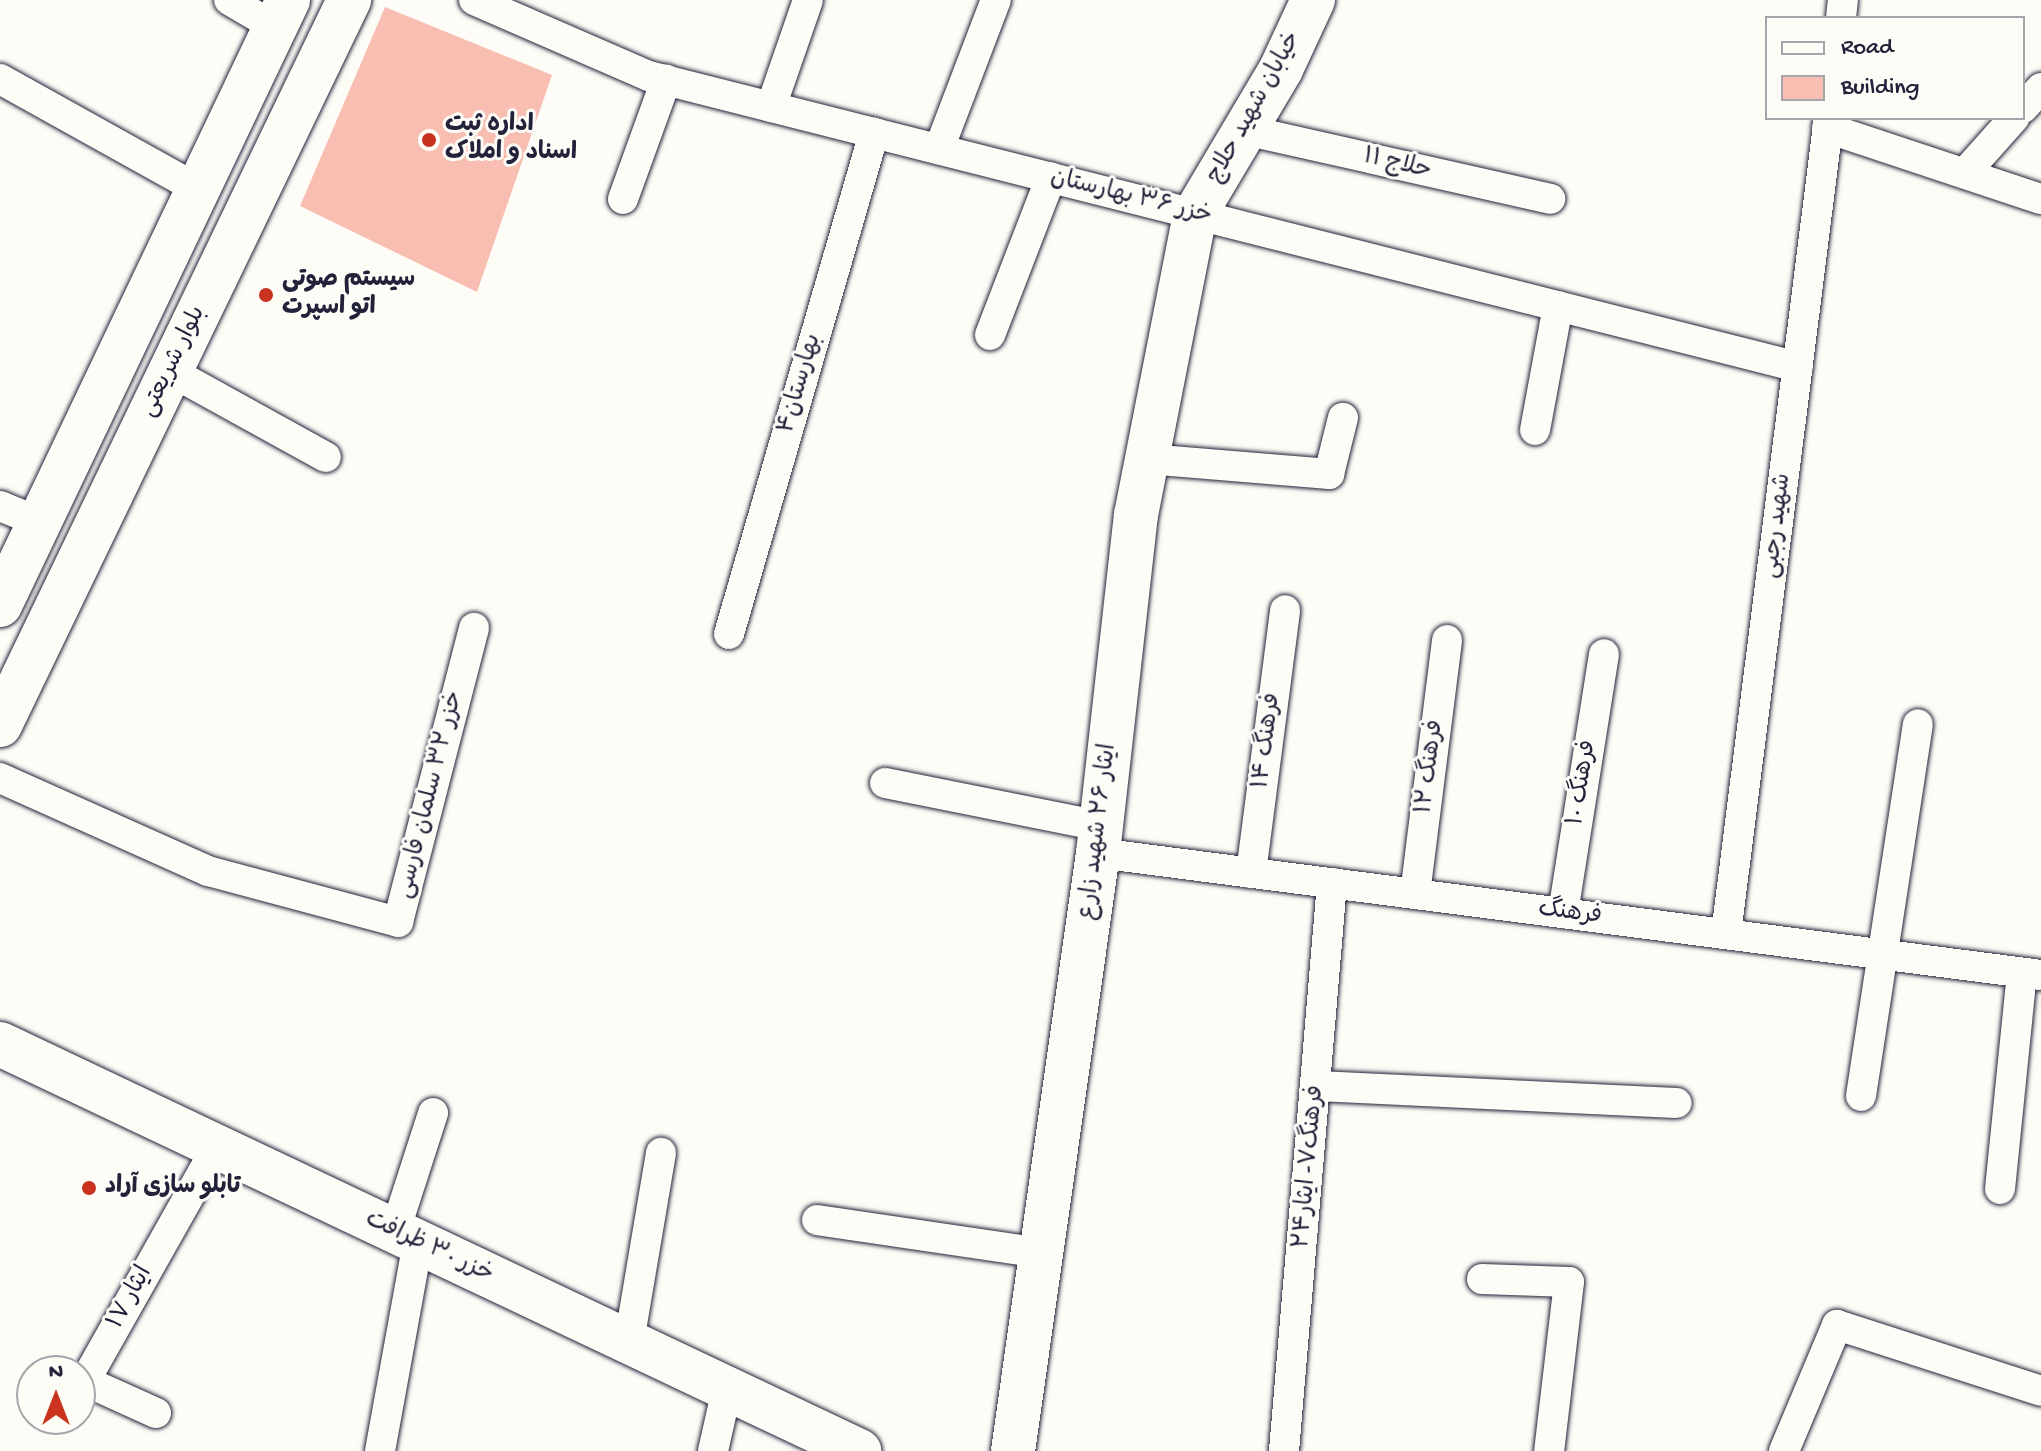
<!DOCTYPE html>
<meta charset="utf-8">
<style>
body{margin:0}
#map{position:relative;width:2041px;height:1451px;overflow:hidden;background:#fdfcf7;font-family:"Gochi Hand","Playpen Sans Arabic",sans-serif}
div>[style]{position:absolute}
[style*='--x']{left:calc(var(--x)*1px);top:calc(var(--y)*1px);width:calc(var(--w)*1px);rotate:calc(var(--a)*1deg)}
.building>*{inset:0;background:#f8beb2}
.roads{filter:drop-shadow(0 0 2px #22223b) drop-shadow(0 0 2px #22223b)}
.street>*{height:30px;margin:-15px;padding:0 15px;transform-origin:15px;border-radius:15px;background:#fdfcf7}
.secondary>*{height:44px;margin:-22px;padding:0 22px;transform-origin:22px;border-radius:22px;background:#fdfcf7}
.primary>*{height:44px;margin:-22px;padding:0 22px;transform-origin:22px;border-radius:22px;background:#fdfcf7}
.dots>*{width:22px;height:22px;translate:-50% -50%;box-sizing:border-box;border:4px solid #fdfcf7;border-radius:50%}
span{translate:-50% -50%;white-space:nowrap;text-align:center;line-height:1.15;-webkit-text-stroke:6px #fdfcf7;paint-order:stroke}
.street-label{font-size:24px;color:#22223b}
.poi-label{font-size:24px;color:#22223b;font-weight:700}
.left{translate:0 -50%;text-align:left}
.legend{position:absolute;left:1765px;top:16px;width:260px;height:104px;box-sizing:border-box;background:#fdfcf7;border:2px solid #a5a5ac;margin:0;padding:10px 14px;list-style:none;font-size:24px;color:#22223b}
.legend li{display:flex;align-items:center;gap:16px;height:40px}
.legend b{width:40px;border:2px solid #a5a5ac}
.north{position:absolute;left:16px;top:1355px;width:80px;height:80px;box-sizing:border-box;background:#fdfcf7;border:2px solid #a5a5ac;border-radius:50%;rotate:0deg;font-size:22px;font-weight:700;line-height:32px;text-align:center;color:#22223b}
.north::after{content:'';display:block;margin:auto;width:28px;height:36px;background:#c8321e;clip-path:polygon(50% 0,100% 100%,50% 72%,0 100%)}
</style>
<div id="map">
<div class="building">
<div style="clip-path:polygon(385px 7px,552px 75px,477px 292px,300px 206px)"></div>
</div>
<div class="roads">
<div class="street">
<div style="--x:229;--y:0;--w:53;--a:30.4"></div>
<div style="--x:474;--y:0;--w:191;--a:23.5"></div>
<div style="--x:649;--y:76;--w:1185;--a:14.21"></div>
<div style="--x:1841;--y:18;--w:18;--a:-84"></div>
<div style="--x:0;--y:79;--w:227;--a:29.1"></div>
<div style="--x:771;--y:107;--w:113;--a:-70.9"></div>
<div style="--x:2023;--y:108;--w:27;--a:-48"></div>
<div style="--x:1827;--y:128;--w:225;--a:18.4"></div>
<div style="--x:1245;--y:130;--w:313;--a:12.7"></div>
<div style="--x:939;--y:149;--w:160;--a:-69.1"></div>
<div style="--x:1965;--y:173;--w:74;--a:-48.3"></div>
<div style="--x:623;--y:199;--w:127;--a:-70.1"></div>
<div style="--x:990;--y:335;--w:169;--a:-68.9"></div>
<div style="--x:170;--y:371;--w:178;--a:28.9"></div>
<div style="--x:1535;--y:430;--w:126;--a:-79.5"></div>
<div style="--x:1147;--y:459;--w:183;--a:4.7"></div>
<div style="--x:1329;--y:474;--w:58;--a:-76"></div>
<div style="--x:0;--y:506;--w:42;--a:22.3"></div>
<div style="--x:729;--y:634;--w:522;--a:-73.86"></div>
<div style="--x:0;--y:778;--w:228;--a:24.1"></div>
<div style="--x:208;--y:871;--w:197;--a:15"></div>
<div style="--x:398;--y:922;--w:304;--a:-75.5"></div>
<div style="--x:885;--y:783;--w:220;--a:11.3"></div>
<div style="--x:1098;--y:853;--w:951;--a:7.37"></div>
<div style="--x:1251;--y:873;--w:265;--a:-82.6"></div>
<div style="--x:1415;--y:894;--w:256;--a:-82.8"></div>
<div style="--x:1563;--y:913;--w:262;--a:-81"></div>
<div style="--x:1726;--y:934;--w:822;--a:-82.81"></div>
<div style="--x:1317;--y:1086;--w:360;--a:2.7"></div>
<div style="--x:1861;--y:1096;--w:376;--a:-81.3"></div>
<div style="--x:2000;--y:1189;--w:217;--a:-84.2"></div>
<div style="--x:817;--y:1220;--w:226;--a:8.4"></div>
<div style="--x:395;--y:1231;--w:124;--a:-72.1"></div>
<div style="--x:1482;--y:1279;--w:87;--a:2"></div>
<div style="--x:1569;--y:1282;--w:170;--a:96.7"></div>
<div style="--x:629;--y:1342;--w:192;--a:-80.4"></div>
<div style="--x:156;--y:1413;--w:78;--a:-155.7"></div>
<div style="--x:85;--y:1381;--w:269;--a:-60.6"></div>
<div style="--x:380;--y:1451;--w:212;--a:-79.7"></div>
<div style="--x:713;--y:1451;--w:64;--a:-77.3"></div>
<div style="--x:1284;--y:1451;--w:570;--a:-85.17"></div>
<div style="--x:1784;--y:1451;--w:137;--a:-67.2"></div>
<div style="--x:1837;--y:1325;--w:214;--a:17.9"></div>
</div>
<div class="secondary">
<div style="--x:0;--y:1044;--w:951;--a:25.35"></div>
<div style="--x:1013;--y:1451;--w:604;--a:-81.91"></div>
<div style="--x:1098;--y:853;--w:340;--a:-83.6"></div>
<div style="--x:1136;--y:515;--w:307;--a:-78.9"></div>
<div style="--x:1195;--y:214;--w:169;--a:-59.3"></div>
<div style="--x:1281;--y:69;--w:76;--a:-65.1"></div>
</div>
<div class="primary">
<div style="--x:0;--y:605;--w:670;--a:-64.54"></div>
<div style="--x:0;--y:725;--w:805;--a:-64.29"></div>
</div>
</div>
<div class="dots">
<div style="left:429px;top:140px;background:#c8321e"></div>
<div style="left:266px;top:295px;background:#c8321e"></div>
<div style="left:89px;top:1188px;background:#c8321e"></div>
</div>
<div class="street-label">
<span style="left:1255px;top:108px;rotate:-61deg">خیابان شهید حلاج</span>
<span style="left:1397px;top:165px;rotate:13deg">حلاج ۱۱</span>
<span style="left:1131px;top:198px;rotate:14deg">خزر ۳۶ بهارستان</span>
<span style="left:174px;top:362px;rotate:-64deg">بلوار شریعتی</span>
<span style="left:801px;top:384px;rotate:-74deg">بهارستان۴</span>
<span style="left:1778px;top:526px;rotate:-83deg">شهید رجبی</span>
<span style="left:1268px;top:741px;rotate:-83deg">فرهنگ ۱۴</span>
<span style="left:1431px;top:767px;rotate:-83deg">فرهنگ ۱۲</span>
<span style="left:1583px;top:783px;rotate:-81deg">فرهنگ ۱۰</span>
<span style="left:431px;top:795px;rotate:-76deg">خزر ۳۲ سلمان فارسی</span>
<span style="left:1099px;top:832px;rotate:-83deg">ایثار ۲۶ شهید زارع</span>
<span style="left:1570px;top:914px;rotate:7deg">فرهنگ</span>
<span style="left:1310px;top:1167px;rotate:-85deg">فرهنگ۷- ایثار۲۴</span>
<span style="left:429px;top:1248px;rotate:25deg">خزر ۳۰ ظرافت</span>
<span style="left:131px;top:1298px;rotate:-61deg">ایثار ۱۷</span>
</div>
<div class="poi-label">
<span class="left" style="left:445px;top:140px">اداره ثبت<br>اسناد و املاک</span>
<span class="left" style="left:282px;top:295px">سیستم صوتی<br>اتو اسپرت</span>
<span class="left" style="left:105px;top:1188px">تابلو سازی آراد</span>
</div>
<ul class="legend">
<li><b style="height:10px;background:#fdfcf7"></b>Road</li>
<li><b style="height:22px;background:#f8beb2"></b>Building</li>
</ul>
<div class="north">N</div>
</div>
